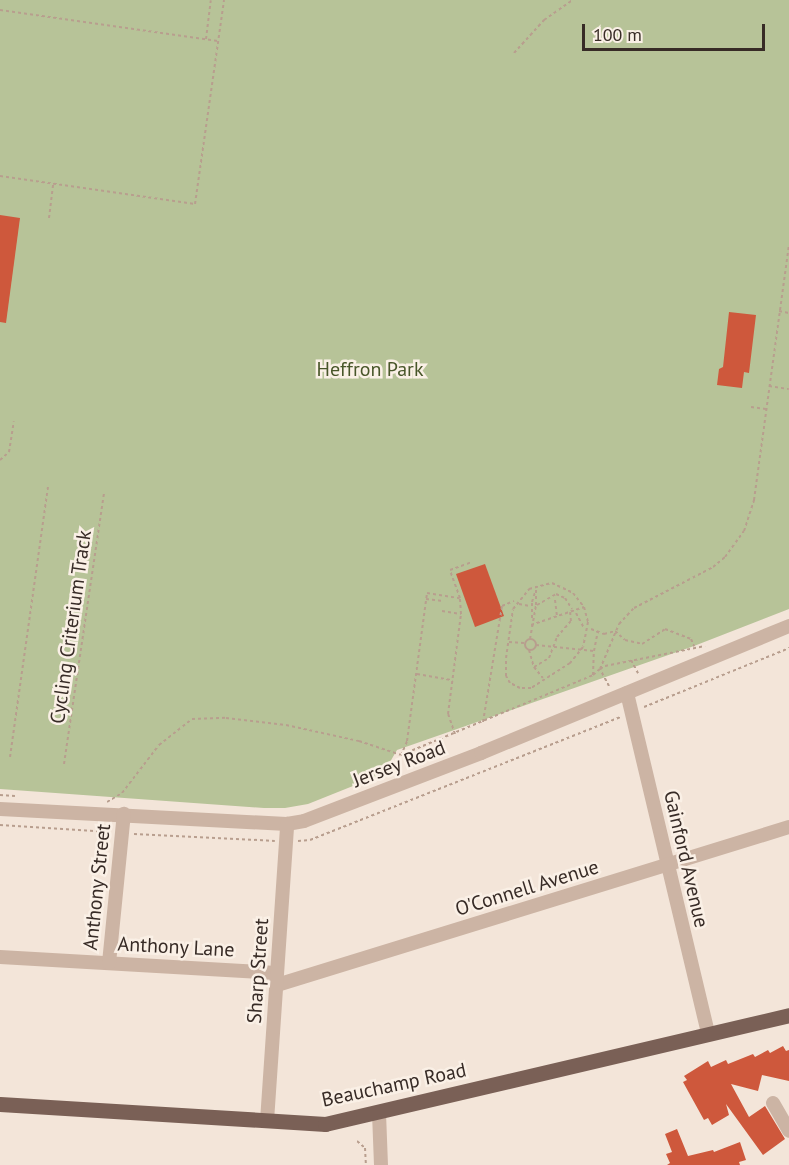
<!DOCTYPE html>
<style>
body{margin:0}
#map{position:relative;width:789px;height:1165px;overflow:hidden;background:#f3e5d9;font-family:"PT Sans",sans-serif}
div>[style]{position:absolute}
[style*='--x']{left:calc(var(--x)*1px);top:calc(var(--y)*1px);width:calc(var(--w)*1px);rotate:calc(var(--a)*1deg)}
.green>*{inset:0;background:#b7c398}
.building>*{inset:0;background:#ce583c}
.path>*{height:2px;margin-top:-1px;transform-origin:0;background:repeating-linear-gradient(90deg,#b89e8e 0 3px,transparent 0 6px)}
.path>.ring{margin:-1px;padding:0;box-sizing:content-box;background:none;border:2px solid #b89e8e;border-radius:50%}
.minor>*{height:14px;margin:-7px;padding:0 7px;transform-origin:7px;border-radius:7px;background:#ccb4a4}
.major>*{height:15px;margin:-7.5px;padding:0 7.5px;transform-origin:7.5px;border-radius:7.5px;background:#7a6056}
span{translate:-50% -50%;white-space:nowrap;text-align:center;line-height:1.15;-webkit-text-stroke:5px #faf0e6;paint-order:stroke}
.park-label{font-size:20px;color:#485629}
.street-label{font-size:20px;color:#372b26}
.scale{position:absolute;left:582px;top:24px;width:183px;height:27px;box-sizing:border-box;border:3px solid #372b26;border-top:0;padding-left:8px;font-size:18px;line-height:21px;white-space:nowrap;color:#372b26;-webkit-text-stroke:4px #faf0e6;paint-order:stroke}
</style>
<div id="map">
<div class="green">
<div style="clip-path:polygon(0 0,789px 0,789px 609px,694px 646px,397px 750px,383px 774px,308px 804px,285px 808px,264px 808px,0 789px)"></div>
</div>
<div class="building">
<div style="clip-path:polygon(0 215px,20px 218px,6px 323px,0 322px)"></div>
<div style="clip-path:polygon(729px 312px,756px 315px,749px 373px,744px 372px,742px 388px,717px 385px,719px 369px,723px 367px)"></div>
<div style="clip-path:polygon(485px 564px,504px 616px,475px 627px,456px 574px)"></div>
<div style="clip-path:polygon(783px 1046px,786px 1051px,789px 1050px,789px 1081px,762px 1075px,758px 1091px,731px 1084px,749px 1117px,765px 1106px,785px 1139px,763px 1155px,726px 1104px,729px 1115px,712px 1125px,708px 1118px,704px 1120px,683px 1082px,687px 1080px,684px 1076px,708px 1061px,711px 1067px,726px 1060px,728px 1064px,753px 1054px,755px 1057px,768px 1050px,770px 1053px)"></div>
<div style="clip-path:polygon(677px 1129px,688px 1156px,713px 1150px,714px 1152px,740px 1142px,746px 1160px,739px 1162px,740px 1165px,667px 1165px,670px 1163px,666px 1154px,672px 1152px,665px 1134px)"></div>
</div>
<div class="path">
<div style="--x:0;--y:10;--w:220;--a:8.1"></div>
<div style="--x:206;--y:39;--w:39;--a:-83"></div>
<div style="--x:514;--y:53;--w:45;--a:-47.7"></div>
<div style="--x:544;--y:20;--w:35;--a:-35"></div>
<div style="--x:0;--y:176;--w:197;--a:8.2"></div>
<div style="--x:195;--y:204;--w:206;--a:-81.9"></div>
<div style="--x:49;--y:218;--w:34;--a:-83"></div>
<div style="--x:779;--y:311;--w:10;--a:11"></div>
<div style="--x:769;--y:386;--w:20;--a:9"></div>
<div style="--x:751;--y:407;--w:15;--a:8"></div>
<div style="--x:0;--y:460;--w:12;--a:-42"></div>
<div style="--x:9;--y:452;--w:31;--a:-81"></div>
<div style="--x:552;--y:583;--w:23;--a:25"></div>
<div style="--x:573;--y:593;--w:18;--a:52"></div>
<div style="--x:584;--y:607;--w:16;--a:75"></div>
<div style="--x:588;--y:622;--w:25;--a:101"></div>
<div style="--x:583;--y:647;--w:21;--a:129"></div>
<div style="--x:570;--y:663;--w:46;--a:147.3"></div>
<div style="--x:531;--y:688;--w:11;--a:180"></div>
<div style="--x:520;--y:688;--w:11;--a:-153"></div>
<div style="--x:510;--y:683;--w:8;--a:-120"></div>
<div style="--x:506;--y:676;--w:18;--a:-90"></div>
<div style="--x:506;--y:658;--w:49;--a:-81.9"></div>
<div style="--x:513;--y:609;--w:26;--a:-51"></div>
<div style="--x:529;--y:589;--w:24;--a:-15"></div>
<div style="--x:426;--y:599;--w:17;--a:7"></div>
<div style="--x:555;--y:600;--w:17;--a:83"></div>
<div style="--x:519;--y:604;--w:11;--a:10"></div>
<div style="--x:537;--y:605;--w:22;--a:-30"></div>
<div style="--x:556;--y:594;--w:10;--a:24"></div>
<div style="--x:565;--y:598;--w:13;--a:58"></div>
<div style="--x:442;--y:611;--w:19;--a:9"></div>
<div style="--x:576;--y:613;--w:17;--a:62"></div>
<div style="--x:532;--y:618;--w:16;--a:-90"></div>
<div style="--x:532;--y:602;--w:10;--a:-73"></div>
<div style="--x:531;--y:625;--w:56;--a:-18.8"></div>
<div style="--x:591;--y:629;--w:14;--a:21"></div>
<div style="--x:604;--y:634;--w:11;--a:-15"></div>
<div style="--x:615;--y:631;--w:13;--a:42"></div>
<div style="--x:625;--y:640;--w:17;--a:13"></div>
<div style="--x:642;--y:644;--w:27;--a:-33"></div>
<div style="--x:665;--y:629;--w:28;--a:21"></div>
<div style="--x:691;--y:639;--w:8;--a:67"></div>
<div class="ring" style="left:524.5px;top:638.5px;width:9px;height:9px"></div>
<div style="--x:530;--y:639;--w:35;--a:-80"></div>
<div style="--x:536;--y:605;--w:19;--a:-90"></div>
<div style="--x:509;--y:642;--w:15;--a:4"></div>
<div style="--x:536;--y:645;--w:58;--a:5.9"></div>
<div style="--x:529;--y:650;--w:18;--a:74"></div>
<div style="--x:534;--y:667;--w:14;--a:51"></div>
<div style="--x:631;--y:660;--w:15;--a:62"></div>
<div style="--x:534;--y:667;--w:17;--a:-31"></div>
<div style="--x:549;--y:658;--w:22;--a:-69"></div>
<div style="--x:557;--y:637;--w:21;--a:-49"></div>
<div style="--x:571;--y:621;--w:9;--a:-96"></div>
<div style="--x:417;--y:674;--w:36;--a:10"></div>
<div style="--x:593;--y:675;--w:24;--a:-88"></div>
<div style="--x:594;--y:651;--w:20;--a:-79"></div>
<div style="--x:609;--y:686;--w:19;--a:-118"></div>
<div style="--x:600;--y:669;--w:6;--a:-31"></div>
<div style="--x:605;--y:666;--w:102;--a:-11.3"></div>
<div style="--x:644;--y:707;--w:157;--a:-22.1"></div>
<div style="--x:483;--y:722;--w:118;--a:-80.7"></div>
<div style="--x:502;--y:606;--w:13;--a:-23"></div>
<div style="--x:455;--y:734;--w:21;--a:-109"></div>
<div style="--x:448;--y:714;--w:101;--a:-82.6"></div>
<div style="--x:461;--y:614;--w:16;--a:-94"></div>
<div style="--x:460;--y:598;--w:30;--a:-110"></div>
<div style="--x:450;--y:570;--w:23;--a:-20"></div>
<div style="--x:10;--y:757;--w:274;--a:-82"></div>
<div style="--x:64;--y:764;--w:273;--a:-81.6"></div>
<div style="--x:394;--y:772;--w:34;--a:-67"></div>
<div style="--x:407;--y:741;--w:149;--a:-82.3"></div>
<div style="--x:427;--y:593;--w:33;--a:9"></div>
<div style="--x:0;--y:795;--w:15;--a:4"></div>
<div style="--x:107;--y:802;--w:17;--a:-31"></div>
<div style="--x:122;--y:793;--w:61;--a:-52.4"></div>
<div style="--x:159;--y:745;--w:42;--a:-38.2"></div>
<div style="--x:192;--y:719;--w:34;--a:-2"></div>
<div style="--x:226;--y:718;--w:60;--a:6.7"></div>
<div style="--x:286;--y:725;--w:75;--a:12.4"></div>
<div style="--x:359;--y:741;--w:44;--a:18.4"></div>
<div style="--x:401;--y:755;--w:208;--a:-22.6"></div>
<div style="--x:593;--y:675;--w:9;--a:-41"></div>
<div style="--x:600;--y:669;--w:49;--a:-67.1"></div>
<div style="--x:619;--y:624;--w:22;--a:-47"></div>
<div style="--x:634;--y:608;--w:89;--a:-27.4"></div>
<div style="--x:713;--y:567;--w:16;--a:-40"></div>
<div style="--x:725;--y:557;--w:32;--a:-54"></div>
<div style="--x:744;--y:531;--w:33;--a:-72"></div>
<div style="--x:754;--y:500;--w:258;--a:-82.2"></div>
<div style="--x:0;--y:825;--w:110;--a:3.6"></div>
<div style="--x:134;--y:834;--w:141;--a:2.8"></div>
<div style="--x:298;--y:841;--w:12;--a:-5"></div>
<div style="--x:310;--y:840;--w:334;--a:-21.6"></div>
<div style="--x:357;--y:1141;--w:11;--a:41"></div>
<div style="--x:365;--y:1148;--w:17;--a:87"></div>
</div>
<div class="minor">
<div style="--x:627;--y:693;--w:350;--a:76.6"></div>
<div style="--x:0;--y:809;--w:287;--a:3"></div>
<div style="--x:287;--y:824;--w:17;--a:-10"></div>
<div style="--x:304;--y:821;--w:190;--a:-21"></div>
<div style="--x:481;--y:753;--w:333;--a:-22.4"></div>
<div style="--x:0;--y:957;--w:277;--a:3.3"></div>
<div style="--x:109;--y:963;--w:150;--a:-84.3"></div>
<div style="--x:277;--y:985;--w:536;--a:-17.15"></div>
<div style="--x:773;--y:1103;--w:32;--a:60"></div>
<div style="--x:379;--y:1113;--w:52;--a:87.8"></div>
<div style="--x:267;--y:1121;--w:298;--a:-86.1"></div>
</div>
<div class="major">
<div style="--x:0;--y:1104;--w:326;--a:3.5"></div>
<div style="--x:325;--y:1124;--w:477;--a:-13.2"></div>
</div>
<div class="park-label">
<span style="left:370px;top:369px">Heffron Park</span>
</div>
<div class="street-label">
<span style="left:71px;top:627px;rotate:-82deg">Cycling Criterium Track</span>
<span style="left:399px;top:764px;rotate:-21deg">Jersey Road</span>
<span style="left:686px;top:859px;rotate:77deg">Gainford Avenue</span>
<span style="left:97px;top:887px;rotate:-84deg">Anthony Street</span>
<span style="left:527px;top:888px;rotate:-17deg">O'Connell Avenue</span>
<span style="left:176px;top:947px;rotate:3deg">Anthony Lane</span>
<span style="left:258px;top:971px;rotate:-86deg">Sharp Street</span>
<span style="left:394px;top:1085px;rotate:-12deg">Beauchamp Road</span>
</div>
<div class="scale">100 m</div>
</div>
